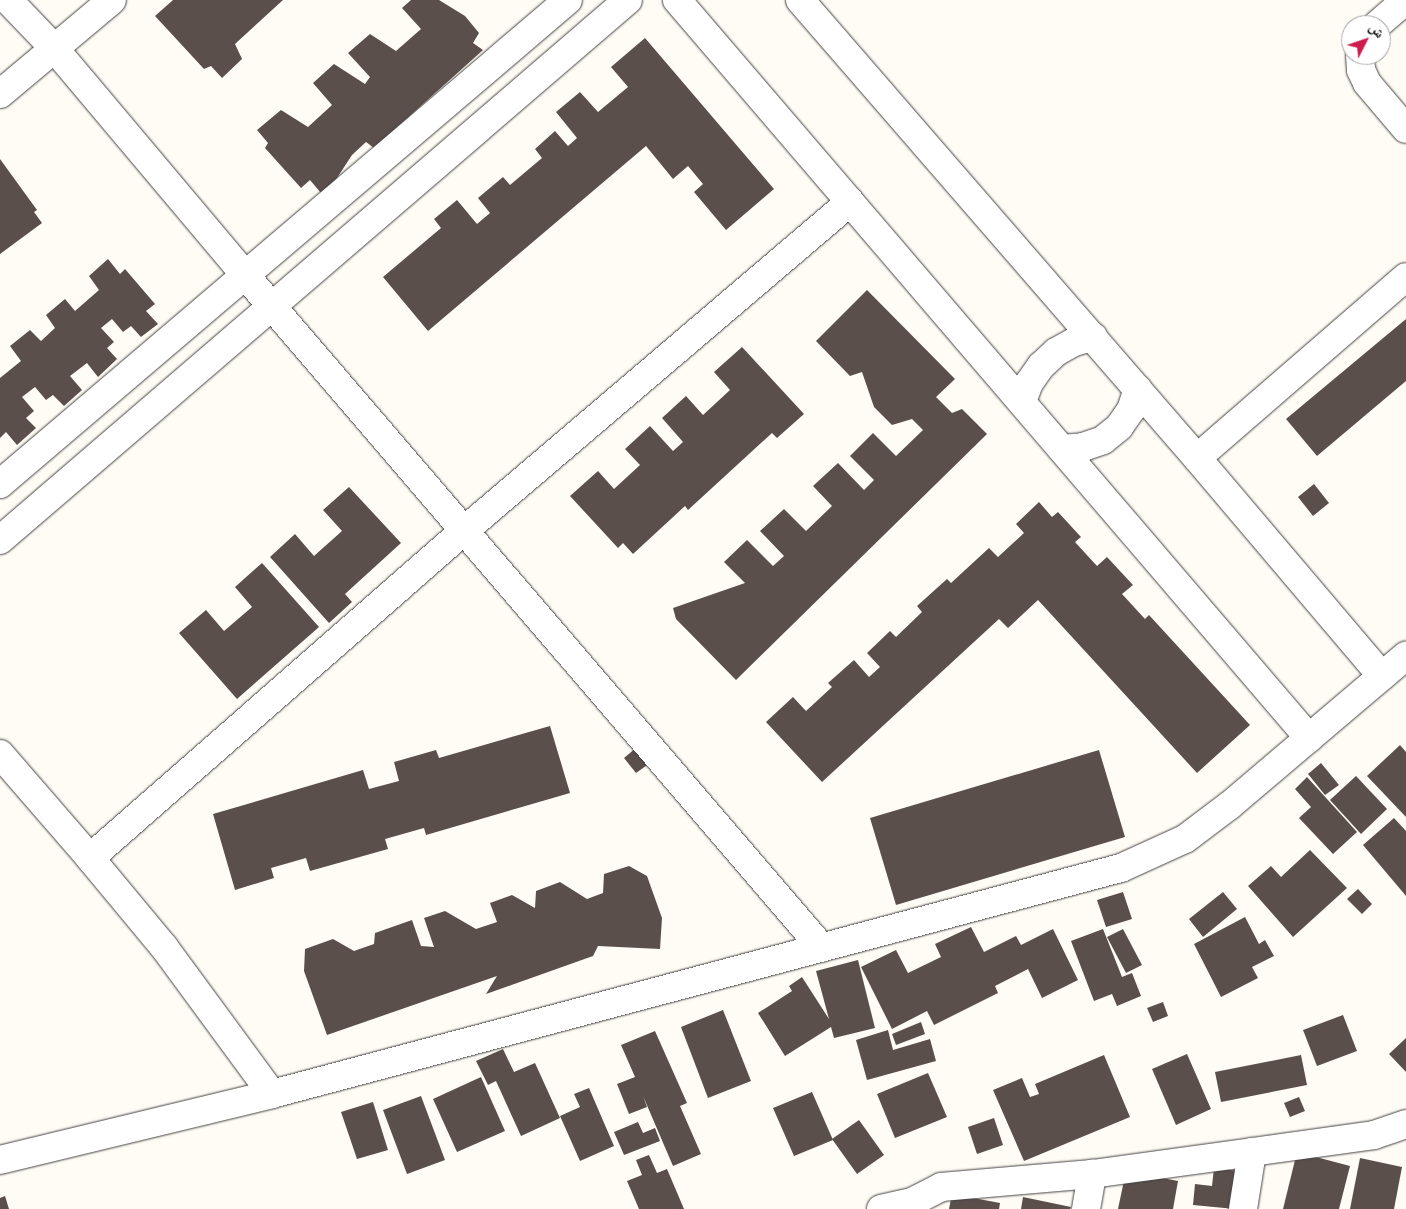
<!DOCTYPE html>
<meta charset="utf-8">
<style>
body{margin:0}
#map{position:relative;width:1406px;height:1209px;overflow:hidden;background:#fffbf5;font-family:"Times New Roman","Noto Naskh Arabic",serif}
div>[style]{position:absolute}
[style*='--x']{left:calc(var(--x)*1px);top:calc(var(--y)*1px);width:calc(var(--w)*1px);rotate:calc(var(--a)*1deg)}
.building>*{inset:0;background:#5b4f4c}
.roads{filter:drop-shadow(0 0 1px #444) drop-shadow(0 0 1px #444)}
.minor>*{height:28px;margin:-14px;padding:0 14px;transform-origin:14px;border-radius:14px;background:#fff}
span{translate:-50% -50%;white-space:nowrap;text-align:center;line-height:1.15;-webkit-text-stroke:5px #fff;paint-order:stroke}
.north{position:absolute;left:1341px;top:15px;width:50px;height:50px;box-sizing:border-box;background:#fff;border:1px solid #a0a0a0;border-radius:50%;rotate:49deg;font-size:14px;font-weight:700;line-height:20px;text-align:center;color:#111}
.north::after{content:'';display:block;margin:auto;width:18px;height:22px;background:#cd1d4c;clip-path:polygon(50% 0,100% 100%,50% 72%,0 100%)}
</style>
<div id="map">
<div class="building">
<div style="clip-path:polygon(173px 0,283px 0,235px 44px,242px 59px,222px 78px,211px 66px,204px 69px,155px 16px)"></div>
<div style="clip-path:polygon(411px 0,439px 0,465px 16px,479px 33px,473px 43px,483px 50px,374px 148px,366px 142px,352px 155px,335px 181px,321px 193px,310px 180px,301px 188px,265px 148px,268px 143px,257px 130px,281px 110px,308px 127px,332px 105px,313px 83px,334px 64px,365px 84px,370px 77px,348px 53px,370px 34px,396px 51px,421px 29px,402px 8px)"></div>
<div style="clip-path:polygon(645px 38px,774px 189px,726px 230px,694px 192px,703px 184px,688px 166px,673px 179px,646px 146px,428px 331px,383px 277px,441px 228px,434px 219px,457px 200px,477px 224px,490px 213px,478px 198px,503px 177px,510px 185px,542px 158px,535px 149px,555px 131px,568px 146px,577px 138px,556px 112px,580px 92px,598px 112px,628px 87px,611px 67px)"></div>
<div style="clip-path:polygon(0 159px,37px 210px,34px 212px,42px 223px,0 254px)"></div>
<div style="clip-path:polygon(108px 259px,120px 274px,125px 269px,155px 304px,146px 311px,158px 324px,141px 337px,131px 326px,123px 332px,112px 319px,101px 328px,114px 342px,107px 348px,117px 359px,98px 377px,87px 363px,70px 376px,82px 390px,64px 406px,53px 395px,46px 400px,35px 387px,22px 397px,34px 411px,26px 418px,36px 428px,17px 445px,6px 432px,0 438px,0 378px,21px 361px,10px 346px,30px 330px,41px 341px,55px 328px,46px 315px,65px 299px,75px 311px,99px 290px,89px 276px)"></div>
<div style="clip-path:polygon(867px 290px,955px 379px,936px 397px,952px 413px,962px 409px,987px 434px,736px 680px,676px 619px,673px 608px,745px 583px,724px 562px,747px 540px,773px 566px,784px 556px,760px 531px,784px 509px,806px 531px,832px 506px,813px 486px,838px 463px,864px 490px,874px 480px,850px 456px,873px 433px,896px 456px,923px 430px,912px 419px,892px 425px,874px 407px,862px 372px,850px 376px,816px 341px)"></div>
<div style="clip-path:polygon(1406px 319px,1406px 381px,1317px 456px,1286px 419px)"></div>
<div style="clip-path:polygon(742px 347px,804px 414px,777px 438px,772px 433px,688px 510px,685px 506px,633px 554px,623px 543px,618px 548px,570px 496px,598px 471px,614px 489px,640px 465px,625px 449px,650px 426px,673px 451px,683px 442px,662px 418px,686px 396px,703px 415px,730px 390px,714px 372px)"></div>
<div style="clip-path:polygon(1314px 484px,1329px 503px,1313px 516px,1298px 497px)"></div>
<div style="clip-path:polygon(349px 487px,401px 543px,345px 594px,352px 602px,329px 623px,270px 557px,295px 534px,314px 556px,342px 531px,323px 510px)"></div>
<div style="clip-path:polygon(1039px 502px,1052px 517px,1058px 512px,1081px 537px,1075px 542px,1097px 566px,1107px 557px,1133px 585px,1122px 594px,1145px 619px,1149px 615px,1250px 725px,1197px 773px,1038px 600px,1008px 628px,999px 619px,822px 782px,766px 722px,793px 697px,806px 711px,832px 687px,828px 683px,854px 660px,869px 677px,880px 667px,867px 653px,890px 631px,896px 637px,922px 612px,917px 606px,947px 579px,951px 583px,989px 548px,998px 557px,1024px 533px,1016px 524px)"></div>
<div style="clip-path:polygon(262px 563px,319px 627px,237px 699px,179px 633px,206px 610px,224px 631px,252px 607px,235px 587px)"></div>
<div style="clip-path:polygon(550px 726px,570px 793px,426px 835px,424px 828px,385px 839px,388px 849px,310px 871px,306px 858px,271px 868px,274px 878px,235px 890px,213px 814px,363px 770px,369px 789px,399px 781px,394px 762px,436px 750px,439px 758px)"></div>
<div style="clip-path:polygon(1400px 745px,1406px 752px,1406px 817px,1367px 776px)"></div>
<div style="clip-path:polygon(637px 747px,650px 763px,636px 773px,624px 758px)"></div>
<div style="clip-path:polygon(1099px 750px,1125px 837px,896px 905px,870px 818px)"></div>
<div style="clip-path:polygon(1321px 763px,1339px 785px,1325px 795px,1308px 774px)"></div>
<div style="clip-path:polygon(1356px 776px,1387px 809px,1361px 834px,1330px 800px)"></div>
<div style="clip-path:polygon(1307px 777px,1357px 832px,1333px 854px,1299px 818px,1311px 807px,1295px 789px)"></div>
<div style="clip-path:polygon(1394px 818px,1406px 831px,1406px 896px,1363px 845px)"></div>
<div style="clip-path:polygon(1310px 850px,1347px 888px,1293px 937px,1248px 886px,1271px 866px,1281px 877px)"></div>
<div style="clip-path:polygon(629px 866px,647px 876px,662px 918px,660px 949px,598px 946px,593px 956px,486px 994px,497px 976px,327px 1035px,304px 971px,305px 949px,333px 939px,354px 951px,374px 944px,375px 933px,412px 920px,421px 946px,434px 947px,424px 918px,445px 911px,476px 929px,497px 922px,490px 903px,512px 895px,535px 908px,536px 891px,560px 882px,587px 899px,603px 893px,604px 874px)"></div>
<div style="clip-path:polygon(1358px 889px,1372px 904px,1362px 914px,1347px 899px)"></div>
<div style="clip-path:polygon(1123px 892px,1132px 919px,1106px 927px,1097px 900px)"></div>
<div style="clip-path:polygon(1223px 892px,1237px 909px,1203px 937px,1189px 919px)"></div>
<div style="clip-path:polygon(1245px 917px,1259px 944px,1265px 940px,1274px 956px,1252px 967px,1258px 978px,1221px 997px,1194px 944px)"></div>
<div style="clip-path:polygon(971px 927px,984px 952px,1016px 936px,1021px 945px,1053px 929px,1078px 980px,1042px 998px,1028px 969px,995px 986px,998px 993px,934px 1025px,927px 1011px,892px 1029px,861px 967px,896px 950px,908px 973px,941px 957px,935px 944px)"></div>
<div style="clip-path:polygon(1103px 929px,1122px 977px,1132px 973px,1141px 996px,1117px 1006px,1112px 994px,1094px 1001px,1071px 941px)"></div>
<div style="clip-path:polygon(1123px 929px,1142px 965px,1126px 973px,1107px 937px)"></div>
<div style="clip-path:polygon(858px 960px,875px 1028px,834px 1038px,831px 1027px,785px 1056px,758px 1013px,792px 991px,789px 986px,802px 977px,829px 1019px,816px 971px)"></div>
<div style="clip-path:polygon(1163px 1002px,1168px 1016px,1153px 1022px,1147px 1008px)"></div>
<div style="clip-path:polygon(723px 1010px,751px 1081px,708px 1098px,681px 1027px)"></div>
<div style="clip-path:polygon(1343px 1015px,1357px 1051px,1317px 1066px,1303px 1030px)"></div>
<div style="clip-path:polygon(921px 1022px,925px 1034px,896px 1045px,892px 1034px)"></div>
<div style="clip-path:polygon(888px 1030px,893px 1050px,930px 1039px,936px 1061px,867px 1080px,856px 1040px)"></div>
<div style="clip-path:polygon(655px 1031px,687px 1103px,680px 1106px,701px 1154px,673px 1166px,643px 1096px,647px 1107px,629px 1114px,617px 1084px,635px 1077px,621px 1045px)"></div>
<div style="clip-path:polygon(1406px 1038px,1406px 1072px,1389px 1054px)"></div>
<div style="clip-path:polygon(503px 1049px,514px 1072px,535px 1063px,560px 1118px,521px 1136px,496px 1081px,488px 1085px,476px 1061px)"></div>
<div style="clip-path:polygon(1187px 1054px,1211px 1109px,1176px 1125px,1152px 1069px)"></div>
<div style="clip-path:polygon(1104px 1055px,1130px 1117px,1024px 1161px,993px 1090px,1022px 1078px,1030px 1097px,1039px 1094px,1035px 1084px)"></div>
<div style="clip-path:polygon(1301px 1055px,1307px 1085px,1221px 1102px,1215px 1072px)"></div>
<div style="clip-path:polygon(928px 1073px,947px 1117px,895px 1138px,877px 1094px)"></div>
<div style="clip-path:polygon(481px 1077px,505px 1131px,457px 1152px,433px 1099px)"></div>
<div style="clip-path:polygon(589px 1088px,614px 1146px,580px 1161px,560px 1116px,580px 1107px,574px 1094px)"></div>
<div style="clip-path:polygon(812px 1092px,833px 1140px,794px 1156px,773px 1108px)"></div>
<div style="clip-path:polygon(421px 1096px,445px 1160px,407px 1174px,383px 1110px)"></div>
<div style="clip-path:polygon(1299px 1097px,1305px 1111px,1290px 1117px,1284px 1103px)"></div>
<div style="clip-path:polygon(373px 1102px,388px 1150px,357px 1159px,341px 1112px)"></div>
<div style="clip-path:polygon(994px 1118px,1003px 1145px,977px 1154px,968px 1127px)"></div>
<div style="clip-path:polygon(859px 1120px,884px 1155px,857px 1174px,832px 1139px)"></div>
<div style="clip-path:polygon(638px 1122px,643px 1133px,655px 1128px,660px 1141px,624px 1155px,614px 1132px)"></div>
<div style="clip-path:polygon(1297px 1152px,1350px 1166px,1339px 1209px,1283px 1209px)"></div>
<div style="clip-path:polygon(649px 1155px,657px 1173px,667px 1169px,684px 1209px,639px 1209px,627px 1181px,642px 1175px,636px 1160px)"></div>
<div style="clip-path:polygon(1360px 1158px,1402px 1167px,1394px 1209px,1350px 1209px)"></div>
<div style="clip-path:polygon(1214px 1168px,1239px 1171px,1235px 1209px,1193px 1205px,1195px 1184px,1212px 1186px)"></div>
<div style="clip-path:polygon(1126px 1171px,1178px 1181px,1173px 1209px,1118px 1209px)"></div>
<div style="clip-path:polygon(952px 1194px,1000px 1203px,999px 1209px,949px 1209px)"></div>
<div style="clip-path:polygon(5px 1196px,9px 1209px,0 1209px,0 1198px)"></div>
<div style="clip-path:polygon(1023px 1197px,1071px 1207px,1070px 1209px,1021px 1209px)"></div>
</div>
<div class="roads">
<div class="minor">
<div style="--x:8;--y:0;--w:66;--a:46.2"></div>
<div style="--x:54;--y:48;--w:297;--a:49.9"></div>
<div style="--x:245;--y:275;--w:886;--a:49.39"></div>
<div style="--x:677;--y:0;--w:972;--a:49.42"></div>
<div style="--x:800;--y:0;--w:606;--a:49.08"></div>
<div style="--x:1197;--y:458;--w:286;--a:49.7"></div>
<div style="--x:1377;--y:25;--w:38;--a:-41"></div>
<div style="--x:1360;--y:55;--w:15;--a:86"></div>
<div style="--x:1361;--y:70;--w:14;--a:65"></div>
<div style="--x:1367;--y:83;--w:60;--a:49.7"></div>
<div style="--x:0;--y:94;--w:146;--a:-40"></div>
<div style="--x:1022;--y:402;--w:20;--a:-70"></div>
<div style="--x:1029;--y:383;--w:21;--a:-55"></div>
<div style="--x:1041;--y:366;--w:21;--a:-43"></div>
<div style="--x:1056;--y:352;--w:21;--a:-29"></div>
<div style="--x:1074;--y:342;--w:20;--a:-15"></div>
<div style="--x:1062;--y:449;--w:21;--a:-5"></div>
<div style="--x:1083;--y:447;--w:21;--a:-19"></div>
<div style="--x:1103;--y:440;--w:21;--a:-39"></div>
<div style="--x:1119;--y:427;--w:21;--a:-55"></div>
<div style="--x:1131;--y:410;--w:22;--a:-72"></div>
<div style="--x:1197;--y:458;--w:276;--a:-40.9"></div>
<div style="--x:0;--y:484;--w:746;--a:-40.43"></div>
<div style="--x:0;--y:540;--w:828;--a:-40.69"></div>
<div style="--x:0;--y:754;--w:138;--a:49.1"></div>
<div style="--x:90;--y:858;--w:116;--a:50.3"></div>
<div style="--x:164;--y:947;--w:182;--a:53.7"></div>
<div style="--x:90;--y:858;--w:498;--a:-41.2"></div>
<div style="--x:465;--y:530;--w:506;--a:-40.43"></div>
<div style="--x:0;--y:1160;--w:280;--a:-13.6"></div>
<div style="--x:272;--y:1094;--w:879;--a:-14.91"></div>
<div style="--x:1121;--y:868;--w:70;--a:-24.4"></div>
<div style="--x:1185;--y:839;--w:56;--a:-37.1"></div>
<div style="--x:1230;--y:805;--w:231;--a:-40.3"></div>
<div style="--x:881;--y:1209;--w:32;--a:-13"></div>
<div style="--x:912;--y:1202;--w:33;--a:-27"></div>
<div style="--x:941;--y:1187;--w:152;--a:-4.9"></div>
<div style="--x:1092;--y:1174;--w:162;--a:-7.8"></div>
<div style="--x:1252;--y:1152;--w:123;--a:-7.9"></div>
<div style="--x:1374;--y:1135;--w:34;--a:-19"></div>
<div style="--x:1086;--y:1209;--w:36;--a:-80"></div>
<div style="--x:1243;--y:1209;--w:58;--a:-81"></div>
</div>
</div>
<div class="north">ش</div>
</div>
